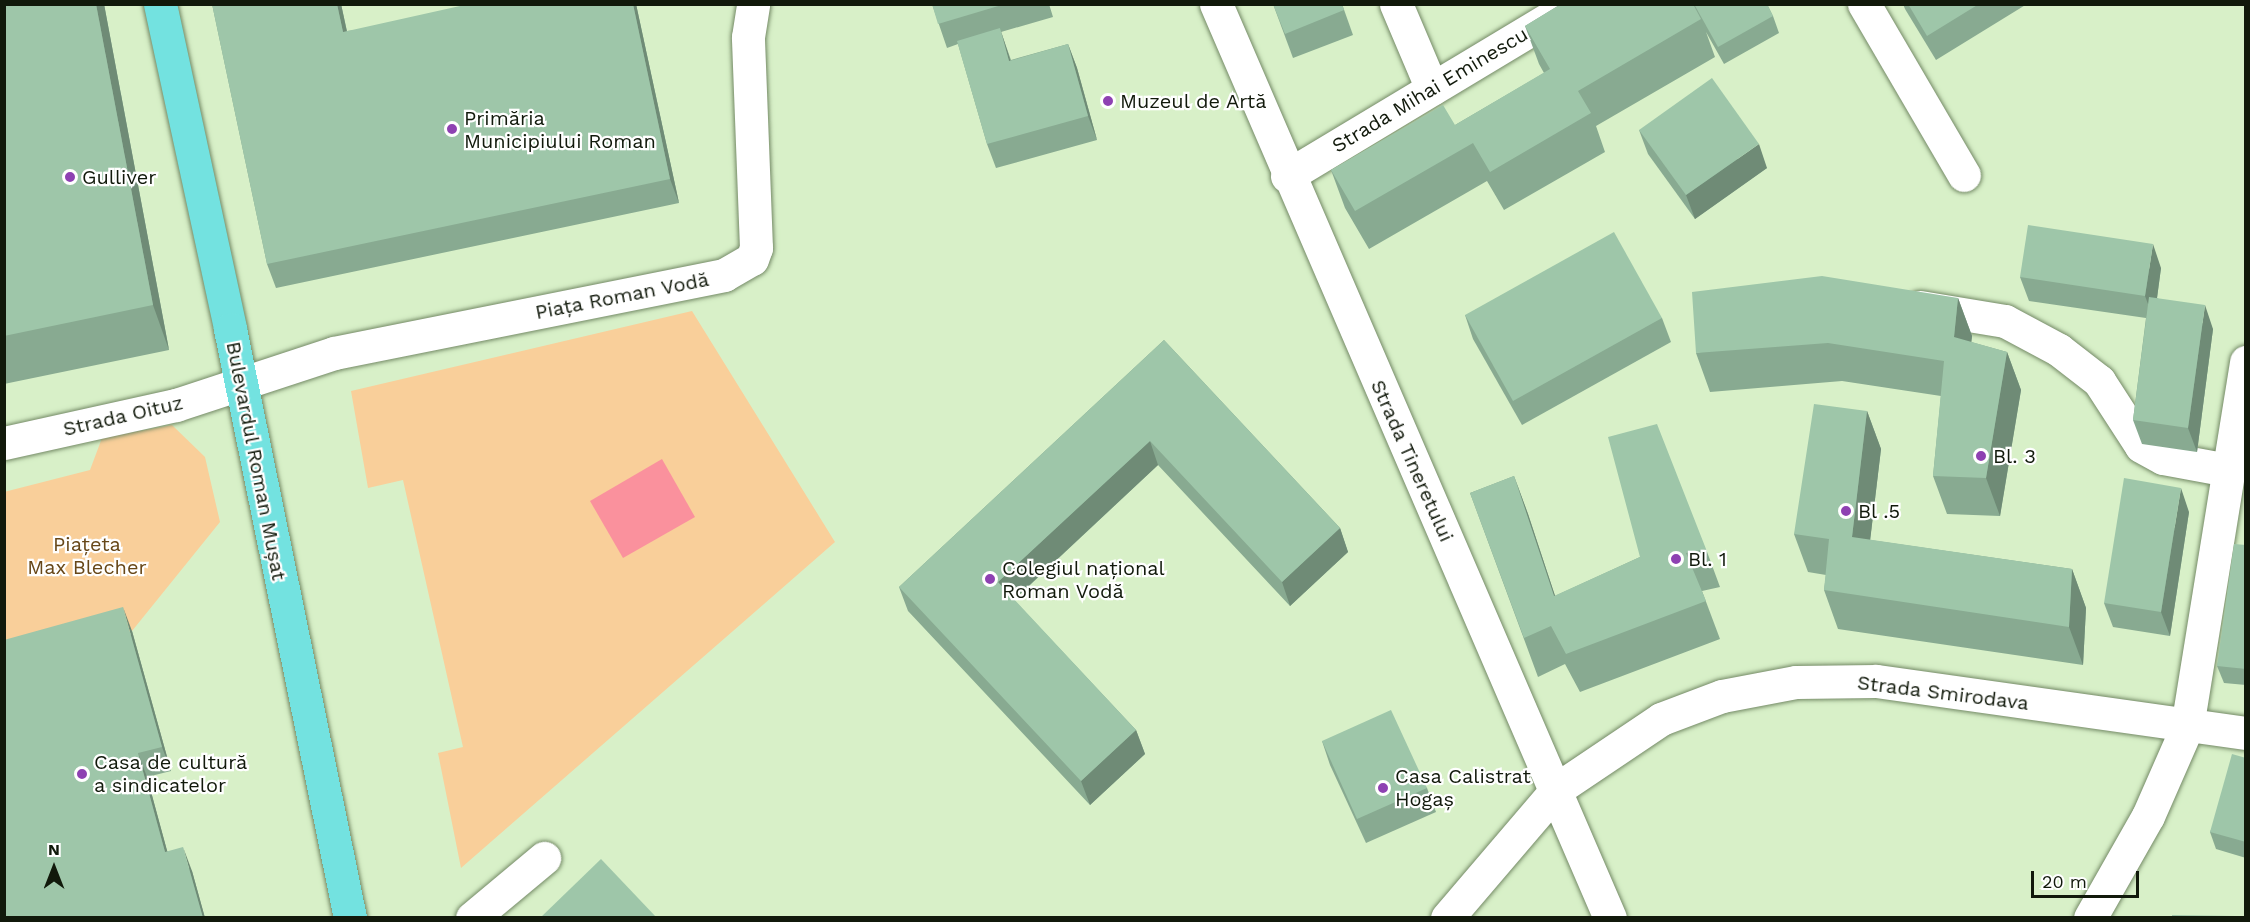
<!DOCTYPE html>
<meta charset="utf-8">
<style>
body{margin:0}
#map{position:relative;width:2250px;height:922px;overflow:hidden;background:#d8f0c8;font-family:"Work Sans",sans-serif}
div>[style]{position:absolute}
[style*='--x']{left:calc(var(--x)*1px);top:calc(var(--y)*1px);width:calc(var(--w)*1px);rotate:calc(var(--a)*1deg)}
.green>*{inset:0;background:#f9cf9a}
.water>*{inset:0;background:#fa919d}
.roads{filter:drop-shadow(0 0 2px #748a66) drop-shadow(0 0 2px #748a66)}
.minor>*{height:33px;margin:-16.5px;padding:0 16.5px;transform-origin:16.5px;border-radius:16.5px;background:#fff}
.major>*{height:33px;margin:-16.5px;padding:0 16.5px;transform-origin:16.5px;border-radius:16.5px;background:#73e2e0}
.wall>*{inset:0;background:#88aa91}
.shaded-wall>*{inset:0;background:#6f8b76}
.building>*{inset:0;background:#9ec6a9}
.dots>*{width:16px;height:16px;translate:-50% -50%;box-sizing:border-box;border:3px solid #fff;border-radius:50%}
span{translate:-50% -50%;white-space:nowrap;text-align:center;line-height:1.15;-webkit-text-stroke:4.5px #fff;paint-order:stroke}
.street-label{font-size:20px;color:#11190b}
.poi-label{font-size:20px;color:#11190b}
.left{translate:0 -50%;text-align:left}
.park-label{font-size:20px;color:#674718}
.frame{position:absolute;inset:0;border:6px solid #11190b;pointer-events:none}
.north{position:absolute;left:24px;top:838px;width:60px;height:60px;-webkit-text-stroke:4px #fff;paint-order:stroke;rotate:0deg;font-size:16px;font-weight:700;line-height:24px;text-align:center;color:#11190b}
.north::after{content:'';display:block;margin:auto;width:21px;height:27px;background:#11190b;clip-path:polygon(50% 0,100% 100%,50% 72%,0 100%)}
.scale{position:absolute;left:2031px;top:871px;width:108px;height:27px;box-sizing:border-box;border:3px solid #11190b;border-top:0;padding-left:8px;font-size:18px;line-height:21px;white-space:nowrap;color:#11190b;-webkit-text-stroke:4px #fff;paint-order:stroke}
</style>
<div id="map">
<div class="green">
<div style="clip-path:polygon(692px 311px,835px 542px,461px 868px,438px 753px,463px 747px,403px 480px,368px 488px,351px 391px)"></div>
<div style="clip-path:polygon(172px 425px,205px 457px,220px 522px,132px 631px,5px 666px,4px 492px,90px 470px,102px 438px)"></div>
</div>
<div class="water">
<div style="clip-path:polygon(662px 459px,695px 517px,623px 558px,590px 501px)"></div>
</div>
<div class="roads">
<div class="minor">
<div style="--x:1216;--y:4;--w:995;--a:66.68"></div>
<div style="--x:1396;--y:4;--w:92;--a:67"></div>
<div style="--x:1864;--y:4;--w:198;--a:59.7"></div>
<div style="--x:1287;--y:176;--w:334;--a:-31"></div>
<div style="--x:1920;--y:307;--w:86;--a:9.4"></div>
<div style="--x:2005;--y:321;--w:61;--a:28.2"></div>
<div style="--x:2059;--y:350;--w:51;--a:37.8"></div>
<div style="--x:2099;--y:381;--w:77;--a:57.1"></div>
<div style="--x:2141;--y:446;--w:25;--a:29"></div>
<div style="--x:2163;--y:458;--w:66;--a:10.5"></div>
<div style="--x:4;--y:443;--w:176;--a:-12.5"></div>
<div style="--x:176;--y:405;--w:166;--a:-18.2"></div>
<div style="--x:334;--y:353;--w:398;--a:-11.3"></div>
<div style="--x:724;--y:275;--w:32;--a:-30"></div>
<div style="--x:752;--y:259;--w:12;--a:-70"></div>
<div style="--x:756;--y:248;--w:211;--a:-92.2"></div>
<div style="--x:748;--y:37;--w:33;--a:-81"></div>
<div style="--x:472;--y:918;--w:94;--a:-39.8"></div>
<div style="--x:1447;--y:918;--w:170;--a:-49.5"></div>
<div style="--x:1557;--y:789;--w:125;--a:-33.9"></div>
<div style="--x:1661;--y:719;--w:65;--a:-20.7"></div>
<div style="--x:1722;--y:696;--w:75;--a:-10.7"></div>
<div style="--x:1796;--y:682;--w:80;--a:-0.7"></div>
<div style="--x:1876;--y:681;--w:374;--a:8"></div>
<div style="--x:2090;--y:918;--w:117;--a:-60.4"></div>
<div style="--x:2148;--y:816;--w:97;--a:-66.3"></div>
<div style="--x:2187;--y:727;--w:370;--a:-80.8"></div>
</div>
<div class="major">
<div style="--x:160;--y:4;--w:332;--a:77.8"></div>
<div style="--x:230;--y:329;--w:601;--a:78.48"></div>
</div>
</div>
<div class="wall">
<div style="clip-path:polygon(4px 4px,104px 4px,169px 350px,4px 384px)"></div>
<div style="clip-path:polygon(212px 4px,341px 4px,347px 31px,636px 4px,679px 203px,276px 288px,267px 264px)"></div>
<div style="clip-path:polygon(932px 4px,1049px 4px,1053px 17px,1001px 32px,1011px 60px,1068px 44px,1077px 68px,1097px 140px,996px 168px,987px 144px,958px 44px,947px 48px)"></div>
<div style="clip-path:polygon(1273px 4px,1342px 4px,1353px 35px,1293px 58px)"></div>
<div style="clip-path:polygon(1561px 4px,1767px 4px,1773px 16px,1779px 33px,1724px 64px,1706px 32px,1715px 57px,1596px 126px,1605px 152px,1504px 210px,1487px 181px,1369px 249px,1345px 208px,1331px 170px,1455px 125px,1544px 73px,1539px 64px,1525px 26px)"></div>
<div style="clip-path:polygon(1903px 4px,2027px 4px,1936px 60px,1905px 9px)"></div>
<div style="clip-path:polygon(1639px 130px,1767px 168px,1695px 219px,1648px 154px)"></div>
<div style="clip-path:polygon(2161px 268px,2157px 298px,2213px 329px,2197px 452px,2142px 444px,2133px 420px,2146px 318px,2029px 301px,2020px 277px)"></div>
<div style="clip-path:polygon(1958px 298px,1972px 336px,1971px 342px,2007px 352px,2021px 390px,2000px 516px,1947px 514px,1933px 476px,1941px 396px,1842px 381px,1710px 392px,1696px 353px)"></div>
<div style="clip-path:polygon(1465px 315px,1662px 318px,1671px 342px,1522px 425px,1473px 339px)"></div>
<div style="clip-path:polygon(1164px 340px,1340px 528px,1348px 552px,1290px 606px,1158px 465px,1014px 600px,1136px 730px,1145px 754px,1090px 805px,908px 611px,899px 587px)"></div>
<div style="clip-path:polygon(1867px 411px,1881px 449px,1870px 540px,2072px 569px,2086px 608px,2083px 665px,1838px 629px,1824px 590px,1826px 575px,1808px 572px,1794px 534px)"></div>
<div style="clip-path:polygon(1514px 476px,1528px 514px,1555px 596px,1640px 557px,1706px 549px,1720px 587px,1702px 591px,1720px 639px,1580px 692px,1565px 664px,1538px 677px,1470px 493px)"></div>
<div style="clip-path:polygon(2189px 512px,2170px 636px,2113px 627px,2104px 603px)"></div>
<div style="clip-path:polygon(2246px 545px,2246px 685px,2224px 683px,2217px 666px)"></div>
<div style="clip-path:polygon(132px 631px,171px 771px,147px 777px,167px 851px,192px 871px,205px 918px,4px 918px)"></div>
<div style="clip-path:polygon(1322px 741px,1427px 788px,1436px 812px,1366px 843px,1330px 765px)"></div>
<div style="clip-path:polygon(2246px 758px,2246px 858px,2216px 849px,2210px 832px)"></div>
</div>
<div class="shaded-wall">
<div style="clip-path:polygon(96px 4px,104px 4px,169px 350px,153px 305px)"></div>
<div style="clip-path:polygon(337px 4px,341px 4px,352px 56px,343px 32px)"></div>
<div style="clip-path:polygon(633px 4px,636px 4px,679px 203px,670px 179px)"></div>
<div style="clip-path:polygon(1000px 28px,1008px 53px,1018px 85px,1009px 61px)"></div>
<div style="clip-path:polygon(1068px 44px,1077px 68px,1097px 140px,1088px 116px)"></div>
<div style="clip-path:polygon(1759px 144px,1767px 168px,1695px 219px,1686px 195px)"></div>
<div style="clip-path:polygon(2153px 244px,2161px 268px,2154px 320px,2145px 296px)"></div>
<div style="clip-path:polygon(1958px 298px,1972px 336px,1968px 375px,1954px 337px)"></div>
<div style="clip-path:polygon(2205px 305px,2213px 329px,2197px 452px,2188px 428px)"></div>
<div style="clip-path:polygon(2007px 352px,2021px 390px,2000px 516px,1986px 478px)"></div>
<div style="clip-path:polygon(1867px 411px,1881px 449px,1866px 575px,1852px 537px)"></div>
<div style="clip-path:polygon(1150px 441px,1158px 465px,1007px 606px,998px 582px)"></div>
<div style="clip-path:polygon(1514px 476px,1528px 514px,1568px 635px,1554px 596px)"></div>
<div style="clip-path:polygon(2181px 488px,2189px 512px,2170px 636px,2161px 612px)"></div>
<div style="clip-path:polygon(1340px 528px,1348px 552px,1290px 606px,1282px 582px)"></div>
<div style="clip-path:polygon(2072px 569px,2086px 608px,2083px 665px,2069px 627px)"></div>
<div style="clip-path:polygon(123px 607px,132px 631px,171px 771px,162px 747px)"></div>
<div style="clip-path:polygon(1136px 730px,1145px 754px,1090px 805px,1081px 781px)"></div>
<div style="clip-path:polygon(138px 753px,147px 777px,174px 876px,165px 852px)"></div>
<div style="clip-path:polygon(183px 847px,192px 871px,205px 918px,203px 918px)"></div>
</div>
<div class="building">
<div style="clip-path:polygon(4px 4px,96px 4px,153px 305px,4px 336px)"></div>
<div style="clip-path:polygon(212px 4px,337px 4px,343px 32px,469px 4px,633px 4px,670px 179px,267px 264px)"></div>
<div style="clip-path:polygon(932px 4px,1005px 4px,938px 24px)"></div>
<div style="clip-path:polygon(1273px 4px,1342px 4px,1344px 10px,1285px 34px)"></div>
<div style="clip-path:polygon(1561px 4px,1693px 4px,1701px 19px,1578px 91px,1591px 113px,1490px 172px,1473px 143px,1355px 211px,1331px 170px,1443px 105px,1455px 125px,1550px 69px,1525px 26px)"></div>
<div style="clip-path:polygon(1694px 4px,1767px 4px,1773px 16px,1718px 47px)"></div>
<div style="clip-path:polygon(1908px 4px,1979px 4px,1927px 36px)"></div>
<div style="clip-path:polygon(1000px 28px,1009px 61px,1068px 44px,1088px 116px,987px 144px,957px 41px)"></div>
<div style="clip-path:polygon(1712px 78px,1759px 144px,1686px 195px,1639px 130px)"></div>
<div style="clip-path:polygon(2028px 225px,2153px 244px,2145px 296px,2020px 277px)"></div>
<div style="clip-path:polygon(1614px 232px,1662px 318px,1513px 401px,1465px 315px)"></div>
<div style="clip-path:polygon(1822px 276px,1958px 298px,1954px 337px,2007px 352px,1986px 478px,1933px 476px,1944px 361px,1828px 343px,1696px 353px,1692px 292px)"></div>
<div style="clip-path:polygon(2149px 297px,2205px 305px,2188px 428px,2133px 420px)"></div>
<div style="clip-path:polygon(1164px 340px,1340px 528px,1282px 582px,1150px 441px,998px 582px,1136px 730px,1081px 781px,899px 587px)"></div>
<div style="clip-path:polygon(1814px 404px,1867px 411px,1852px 537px,2072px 569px,2069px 627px,1824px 590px,1829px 539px,1794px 534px)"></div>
<div style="clip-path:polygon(1657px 424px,1706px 549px,1686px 553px,1706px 601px,1566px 654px,1551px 626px,1524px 638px,1470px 493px,1514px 476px,1554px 596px,1640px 557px,1608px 437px)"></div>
<div style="clip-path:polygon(2124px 478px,2181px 488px,2161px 612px,2104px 603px)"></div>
<div style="clip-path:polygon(2234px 544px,2246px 545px,2246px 669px,2217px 666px)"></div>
<div style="clip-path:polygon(123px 607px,162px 747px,138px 753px,165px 852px,183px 847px,203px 918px,4px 918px,4px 640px)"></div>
<div style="clip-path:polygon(1391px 710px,1427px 788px,1357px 819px,1322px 741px)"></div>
<div style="clip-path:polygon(2232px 754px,2246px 758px,2246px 842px,2210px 832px)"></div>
<div style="clip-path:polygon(601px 859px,657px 918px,540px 918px)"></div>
<div style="clip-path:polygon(2172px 915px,2235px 916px,2235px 918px,2172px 918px)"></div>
</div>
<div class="dots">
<div style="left:1108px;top:101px;background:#8e41b2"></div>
<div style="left:452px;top:129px;background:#8e41b2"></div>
<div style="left:70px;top:177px;background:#8e41b2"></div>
<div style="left:1981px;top:456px;background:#8e41b2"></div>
<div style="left:1846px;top:511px;background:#8e41b2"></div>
<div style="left:1676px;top:559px;background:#8e41b2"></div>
<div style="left:990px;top:579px;background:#8e41b2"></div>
<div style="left:82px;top:774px;background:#8e41b2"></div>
<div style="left:1383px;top:788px;background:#8e41b2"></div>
</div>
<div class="street-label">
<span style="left:1430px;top:90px;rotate:-31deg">Strada Mihai Eminescu</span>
<span style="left:622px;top:296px;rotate:-11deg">Piața Roman Vodă</span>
<span style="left:123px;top:416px;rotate:-13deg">Strada Oituz</span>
<span style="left:256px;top:461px;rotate:79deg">Bulevardul Roman Mușat</span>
<span style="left:1412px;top:461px;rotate:66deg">Strada Tineretului</span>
<span style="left:1943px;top:693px;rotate:7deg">Strada Smirodava</span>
</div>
<div class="poi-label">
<span class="left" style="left:1120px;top:101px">Muzeul de Artă</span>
<span class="left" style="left:464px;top:130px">Primăria<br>Municipiului Roman</span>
<span class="left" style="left:82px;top:177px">Gulliver</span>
<span class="left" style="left:1993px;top:456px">Bl. 3</span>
<span class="left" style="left:1858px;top:511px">Bl .5</span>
<span class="left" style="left:1688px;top:559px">Bl. 1</span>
<span class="left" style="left:1002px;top:580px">Colegiul național<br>Roman Vodă</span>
<span class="left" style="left:94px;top:774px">Casa de cultură<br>a sindicatelor</span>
<span class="left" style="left:1395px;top:788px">Casa Calistrat<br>Hogaș</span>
</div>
<div class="park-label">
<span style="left:87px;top:556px">Piațeta<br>Max Blecher</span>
</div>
<div class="frame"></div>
<div class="north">N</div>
<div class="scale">20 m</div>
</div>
